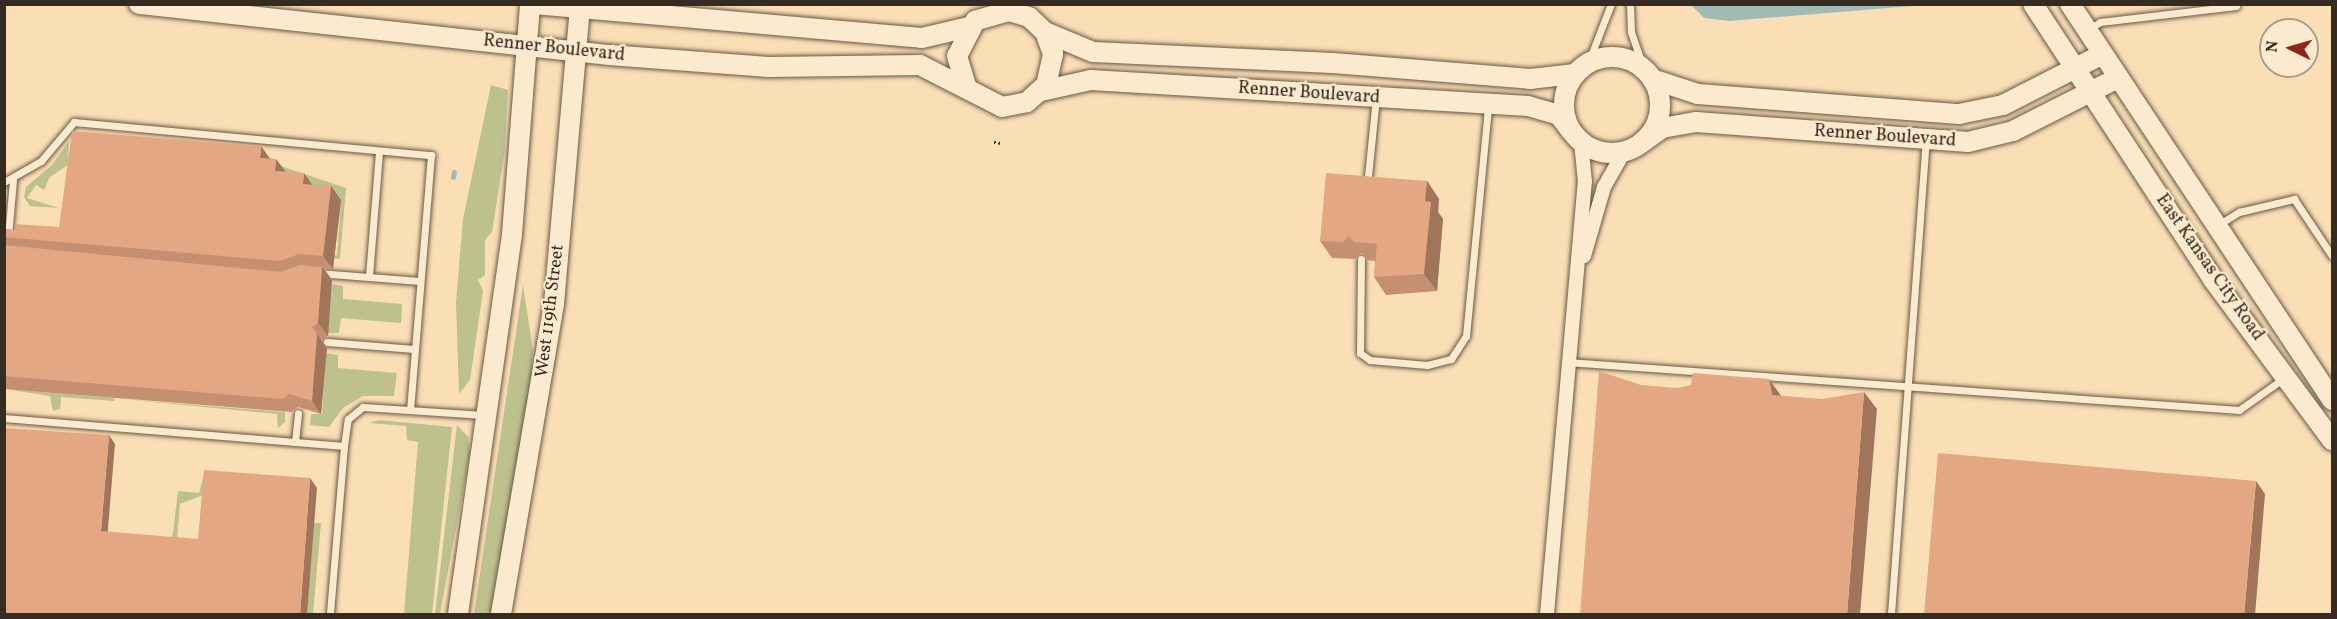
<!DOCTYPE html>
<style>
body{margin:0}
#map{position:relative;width:2337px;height:619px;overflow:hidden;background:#fadeb5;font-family:Vollkorn,serif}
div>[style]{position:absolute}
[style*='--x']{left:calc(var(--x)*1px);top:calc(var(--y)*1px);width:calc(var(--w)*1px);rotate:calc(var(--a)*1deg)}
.green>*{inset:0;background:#bdc18e}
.water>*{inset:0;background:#a0bbb5}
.stream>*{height:5px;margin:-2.5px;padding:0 2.5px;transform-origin:2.5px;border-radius:2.5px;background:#a0bbb5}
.path>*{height:3px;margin-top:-1.5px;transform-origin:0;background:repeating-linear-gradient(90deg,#362b20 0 1.5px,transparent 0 4.5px)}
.roads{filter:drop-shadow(0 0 2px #675845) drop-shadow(0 0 2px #675845)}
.lane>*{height:7px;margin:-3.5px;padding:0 3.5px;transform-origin:3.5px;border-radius:3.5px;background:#fceacf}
.street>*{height:14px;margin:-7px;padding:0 7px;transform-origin:7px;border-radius:7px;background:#fceacf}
.secondary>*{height:20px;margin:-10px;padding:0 10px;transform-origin:10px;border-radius:10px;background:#fceacf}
.secondary>.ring{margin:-10px;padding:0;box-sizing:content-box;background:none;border:20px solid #fceacf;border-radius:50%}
.wall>*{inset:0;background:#c49071}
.shaded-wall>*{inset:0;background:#a0755c}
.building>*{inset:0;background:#e4a783}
span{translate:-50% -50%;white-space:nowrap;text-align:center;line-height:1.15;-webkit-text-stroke:4.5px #fceacf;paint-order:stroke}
.street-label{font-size:18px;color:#362b20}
.frame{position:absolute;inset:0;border:6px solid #362b20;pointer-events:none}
.north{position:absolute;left:2259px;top:18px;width:60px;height:60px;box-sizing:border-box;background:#fceacf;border:2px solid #ad9e89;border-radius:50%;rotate:275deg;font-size:16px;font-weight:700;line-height:24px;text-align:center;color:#362b20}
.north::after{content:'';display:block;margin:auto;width:21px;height:27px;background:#8f2418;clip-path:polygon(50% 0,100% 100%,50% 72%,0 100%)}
</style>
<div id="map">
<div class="green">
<div style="clip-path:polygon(491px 85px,508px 90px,505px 149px,492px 232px,485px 240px,485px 275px,478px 280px,483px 291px,470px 380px,459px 394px,456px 303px,463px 219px)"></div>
<div style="clip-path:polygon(69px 141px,68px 165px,50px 177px,44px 190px,36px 185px,27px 198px,59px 208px,30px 206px,24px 197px,26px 187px,52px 165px)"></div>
<div style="clip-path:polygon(281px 166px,346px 188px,340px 259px,321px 257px,337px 255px,341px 200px,285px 184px)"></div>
<div style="clip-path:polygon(332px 284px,343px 286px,343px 299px,402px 304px,401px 323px,341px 318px,339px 333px,328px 333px)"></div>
<div style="clip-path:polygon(523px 285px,533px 351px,530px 390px,490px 614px,474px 614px)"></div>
<div style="clip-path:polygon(326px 353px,338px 355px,338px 368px,397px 373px,394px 396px,363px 396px,343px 408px,329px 427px,310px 425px,311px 414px,322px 414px)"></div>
<div style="clip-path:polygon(5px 389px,115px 398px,114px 401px,61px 397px,60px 409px,53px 411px,50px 396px)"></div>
<div style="clip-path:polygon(121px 399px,285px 412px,285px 422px,278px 428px,277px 414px)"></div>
<div style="clip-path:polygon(379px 420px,452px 427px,432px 614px,404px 614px,418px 442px,407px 440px,406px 426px,369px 423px)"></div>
<div style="clip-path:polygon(457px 425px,468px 437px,470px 454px,440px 614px,435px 614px)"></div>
<div style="clip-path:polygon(206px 467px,203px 495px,180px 504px,177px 540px,172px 541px,178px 491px,199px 493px)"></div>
<div style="clip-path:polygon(314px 523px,321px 523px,313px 614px,307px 614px)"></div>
</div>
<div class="water">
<div style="clip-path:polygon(1925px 5px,1729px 21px,1704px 18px,1691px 5px)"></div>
</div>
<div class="stream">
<div style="--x:453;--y:177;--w:5;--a:-79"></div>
</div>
<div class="path">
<div style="--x:994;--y:142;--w:8;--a:7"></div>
</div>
<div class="roads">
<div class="lane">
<div style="--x:1630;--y:4;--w:28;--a:88"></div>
<div style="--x:1631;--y:32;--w:39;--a:71"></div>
<div style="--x:2089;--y:29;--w:13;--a:-32"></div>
<div style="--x:2100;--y:22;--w:137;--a:-6.7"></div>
<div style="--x:1588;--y:63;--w:63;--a:-68.7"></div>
<div style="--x:4;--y:182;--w:43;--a:-29.6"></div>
<div style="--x:41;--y:161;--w:51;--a:-49.8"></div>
<div style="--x:74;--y:122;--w:359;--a:5.3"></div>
<div style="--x:431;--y:155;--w:254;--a:94.7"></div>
<div style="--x:1367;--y:186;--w:88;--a:-84.2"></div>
<div style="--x:2218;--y:225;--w:25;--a:-32"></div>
<div style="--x:2239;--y:212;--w:57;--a:-13.3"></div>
<div style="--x:2294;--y:199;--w:69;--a:56.3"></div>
<div style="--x:8;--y:237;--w:57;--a:-85"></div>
<div style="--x:1361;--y:259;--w:94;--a:90.6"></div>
<div style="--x:1360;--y:353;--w:12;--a:35"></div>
<div style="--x:1370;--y:360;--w:57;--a:5"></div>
<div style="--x:1427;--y:365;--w:25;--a:-14"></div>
<div style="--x:1451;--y:359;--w:27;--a:-57"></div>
<div style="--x:1466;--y:336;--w:231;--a:-84.5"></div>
<div style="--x:318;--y:273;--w:102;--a:4.5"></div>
<div style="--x:369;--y:276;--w:125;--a:-85.4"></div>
<div style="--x:327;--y:342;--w:87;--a:4.6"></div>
<div style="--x:1567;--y:362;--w:674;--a:4.09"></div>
<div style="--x:2239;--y:410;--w:55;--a:-35.4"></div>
<div style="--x:4;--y:418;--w:341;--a:4.7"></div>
<div style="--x:344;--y:446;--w:169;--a:94.8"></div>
<div style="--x:295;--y:442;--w:29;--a:-84"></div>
<div style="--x:344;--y:446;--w:27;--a:-82"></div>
<div style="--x:348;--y:419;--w:19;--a:-39"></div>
<div style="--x:363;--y:407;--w:121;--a:3.8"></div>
<div style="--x:1891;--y:614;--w:473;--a:-85.8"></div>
</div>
<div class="street">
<div style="--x:1584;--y:256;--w:72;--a:-73.8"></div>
<div style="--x:1604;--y:187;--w:40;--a:-60.3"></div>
<div style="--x:1547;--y:614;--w:434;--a:-85"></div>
<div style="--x:1585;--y:182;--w:40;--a:-95.7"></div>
</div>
<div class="secondary">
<div style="--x:139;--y:4;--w:473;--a:6.2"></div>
<div style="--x:609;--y:55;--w:160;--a:4.3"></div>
<div style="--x:769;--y:67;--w:151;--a:-0.8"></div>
<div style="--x:920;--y:65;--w:92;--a:27.1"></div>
<div style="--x:1002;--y:107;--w:25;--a:-11"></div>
<div style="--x:1027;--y:102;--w:25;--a:-42"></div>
<div style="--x:1046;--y:85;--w:32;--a:-77"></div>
<div style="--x:1053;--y:54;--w:23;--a:-110"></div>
<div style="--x:1045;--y:32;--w:22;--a:-137"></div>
<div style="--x:1029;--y:17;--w:21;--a:-163"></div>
<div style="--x:1009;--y:11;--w:35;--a:164"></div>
<div style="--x:975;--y:21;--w:39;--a:117"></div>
<div style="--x:957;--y:56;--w:31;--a:73"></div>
<div style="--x:534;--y:4;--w:389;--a:5"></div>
<div style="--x:922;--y:38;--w:48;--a:-13.2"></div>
<div style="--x:2033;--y:4;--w:327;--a:56.8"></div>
<div style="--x:2212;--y:278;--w:202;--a:53.5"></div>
<div style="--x:2070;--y:4;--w:475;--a:56.5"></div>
<div style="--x:1045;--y:32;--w:52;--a:22.6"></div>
<div style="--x:1093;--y:52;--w:240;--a:2.6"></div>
<div style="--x:1333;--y:63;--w:198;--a:4.6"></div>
<div style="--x:1530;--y:79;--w:45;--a:-6.3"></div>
<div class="ring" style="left:1564px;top:57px;width:76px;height:76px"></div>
<div style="--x:1652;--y:79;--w:48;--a:18.1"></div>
<div style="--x:1698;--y:94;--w:262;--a:4.4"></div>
<div style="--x:1959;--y:114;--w:45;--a:-11.6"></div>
<div style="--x:2003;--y:105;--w:112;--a:-27"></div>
<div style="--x:1041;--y:91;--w:51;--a:-12.4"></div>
<div style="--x:1091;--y:80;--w:438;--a:3.4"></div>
<div style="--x:1528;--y:106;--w:32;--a:16"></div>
<div style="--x:1559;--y:115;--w:20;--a:53"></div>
<div style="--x:1643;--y:142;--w:24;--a:-36"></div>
<div style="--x:1662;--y:128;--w:35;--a:-10"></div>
<div style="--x:1696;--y:122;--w:273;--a:4.2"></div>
<div style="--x:1968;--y:142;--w:46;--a:-13.7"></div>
<div style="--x:2013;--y:131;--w:118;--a:-26.8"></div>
<div style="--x:458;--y:614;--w:384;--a:-81.9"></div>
<div style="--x:512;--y:234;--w:231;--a:-85.5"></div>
<div style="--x:501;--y:614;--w:314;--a:-80.3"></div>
<div style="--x:554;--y:304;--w:301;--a:-85"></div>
</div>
</div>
<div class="wall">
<div style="clip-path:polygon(270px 158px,285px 171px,312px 185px,331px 186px,341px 200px,333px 269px,324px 268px,332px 280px,328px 336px,322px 341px,327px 348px,321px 414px,298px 407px,292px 412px,4px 389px,4px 229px,15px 230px,59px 227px)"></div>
<div style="clip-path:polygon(1427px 181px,1439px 199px,1438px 212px,1443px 219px,1437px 291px,1386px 295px,1374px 277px,1375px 261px,1367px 260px,1362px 253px,1355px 259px,1332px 258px,1320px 241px)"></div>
</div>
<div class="shaded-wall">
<div style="clip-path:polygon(261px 146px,271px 160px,260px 158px)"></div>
<div style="clip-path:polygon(276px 159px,286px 172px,275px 171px)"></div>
<div style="clip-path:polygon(304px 173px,313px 186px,303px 184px)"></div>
<div style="clip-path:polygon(1427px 181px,1439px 199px,1438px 212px,1443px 219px,1437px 291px,1424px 274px,1425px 201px)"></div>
<div style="clip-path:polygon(331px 186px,341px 200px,333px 269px,323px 256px)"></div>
<div style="clip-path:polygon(322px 267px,332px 280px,328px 336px,318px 323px)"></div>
<div style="clip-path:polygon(317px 334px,327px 348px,321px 414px,312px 401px)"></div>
<div style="clip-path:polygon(1769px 379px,1782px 397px,1772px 395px)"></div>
<div style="clip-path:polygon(1864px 392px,1877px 409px,1860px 615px,1847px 615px)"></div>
<div style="clip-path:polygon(109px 435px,115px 444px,107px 540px,101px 531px)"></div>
<div style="clip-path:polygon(310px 478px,317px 488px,307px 615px,300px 615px)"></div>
<div style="clip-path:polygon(2256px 481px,2265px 494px,2255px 615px,2244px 615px)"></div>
</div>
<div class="building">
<div style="clip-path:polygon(72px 131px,261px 146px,260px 158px,276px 159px,275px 171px,304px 173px,303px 184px,331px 186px,323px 256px,299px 254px,280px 261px,4px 237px,4px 229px,15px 230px,16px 224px,59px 227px)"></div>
<div style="clip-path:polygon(1326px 173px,1427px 181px,1425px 201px,1431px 202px,1424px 274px,1374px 277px,1377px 244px,1354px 242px,1349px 236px,1343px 242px,1320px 241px)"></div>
<div style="clip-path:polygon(4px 245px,280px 272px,300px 265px,322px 267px,318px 323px,312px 327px,317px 334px,312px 401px,289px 394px,283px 399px,4px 376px)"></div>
<div style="clip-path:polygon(1599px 371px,1641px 385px,1678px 388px,1691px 385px,1693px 373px,1769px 379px,1772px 395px,1822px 399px,1864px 392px,1847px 615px,1580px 615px)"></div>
<div style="clip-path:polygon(4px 428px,109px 435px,101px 531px,198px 539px,204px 470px,310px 478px,300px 615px,4px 615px)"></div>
<div style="clip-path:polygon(1938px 453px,2256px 481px,2244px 615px,1924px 615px)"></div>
</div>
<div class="street-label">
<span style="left:554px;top:49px;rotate:6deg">Renner Boulevard</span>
<span style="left:1309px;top:94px;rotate:4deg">Renner Boulevard</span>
<span style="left:1885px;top:137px;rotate:4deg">Renner Boulevard</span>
<span style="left:2209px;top:268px;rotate:55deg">East Kansas City Road</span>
<span style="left:551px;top:311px;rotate:-83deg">West 119th Street</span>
</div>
<div class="frame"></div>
<div class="north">N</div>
</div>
